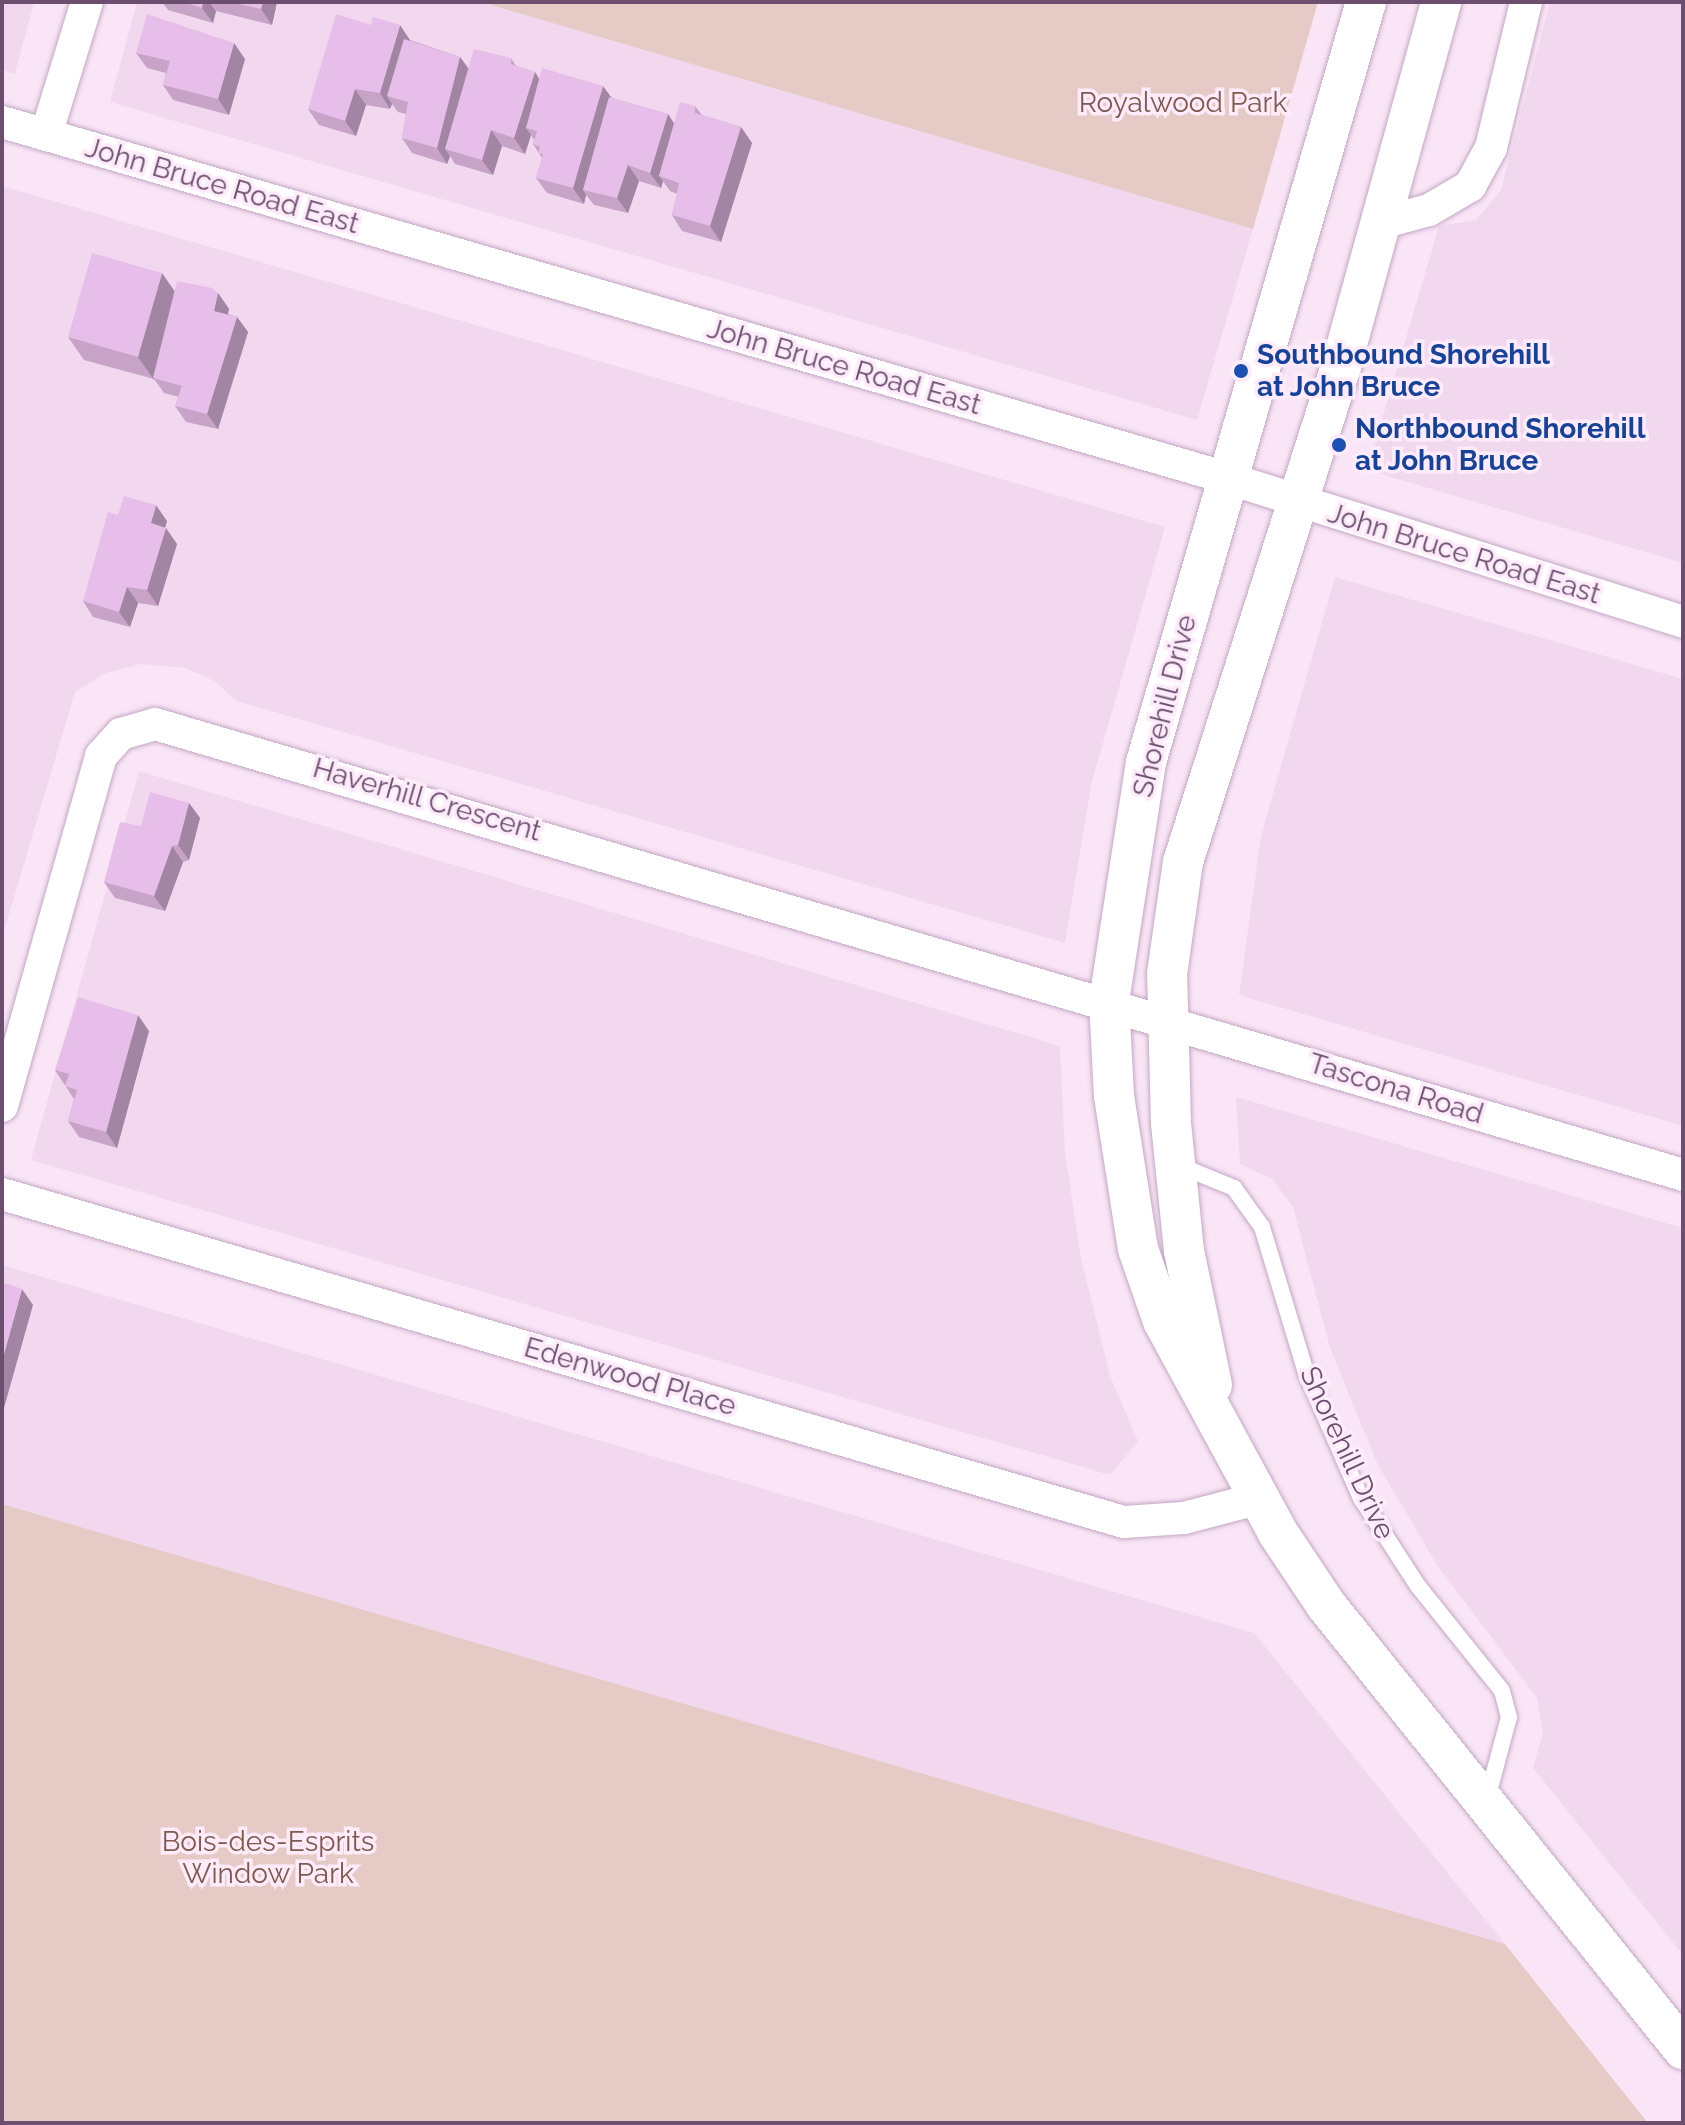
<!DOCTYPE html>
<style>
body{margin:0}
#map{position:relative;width:1685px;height:2125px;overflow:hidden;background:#f9e5f6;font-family:Raleway,sans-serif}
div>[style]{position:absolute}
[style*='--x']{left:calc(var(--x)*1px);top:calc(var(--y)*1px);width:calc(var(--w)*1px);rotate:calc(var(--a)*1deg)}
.residential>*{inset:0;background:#f2d8ef}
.green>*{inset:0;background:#e5cac6}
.roads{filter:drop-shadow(0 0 2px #c4a8c4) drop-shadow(0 0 2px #c4a8c4)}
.service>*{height:16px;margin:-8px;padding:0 8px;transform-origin:8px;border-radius:8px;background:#fff}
.minor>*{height:32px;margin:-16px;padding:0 16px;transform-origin:16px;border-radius:16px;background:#fff}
.tertiary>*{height:40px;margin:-20px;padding:0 20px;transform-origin:20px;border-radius:20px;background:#fff}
.wall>*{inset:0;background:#c7a3c8}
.shaded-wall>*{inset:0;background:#a285a3}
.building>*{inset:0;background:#e7bee9}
.dots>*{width:22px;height:22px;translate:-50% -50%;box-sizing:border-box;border:4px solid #fdebfa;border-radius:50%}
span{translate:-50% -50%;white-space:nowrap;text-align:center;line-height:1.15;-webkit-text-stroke:7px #fdebfa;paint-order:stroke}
.park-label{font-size:28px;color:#7f5a4d}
.street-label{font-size:28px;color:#6c4e6f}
.transit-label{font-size:28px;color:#164399;font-weight:700}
.left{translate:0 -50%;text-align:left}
.frame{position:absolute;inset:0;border:4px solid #6c4e6f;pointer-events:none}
</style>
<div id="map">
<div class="residential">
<div style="clip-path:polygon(2px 2px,34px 2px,15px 74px,2px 70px)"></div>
<div style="clip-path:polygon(137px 2px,481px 2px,1253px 229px,1197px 420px,110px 102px)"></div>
<div style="clip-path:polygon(1550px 2px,1683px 2px,1683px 563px,1367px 470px,1439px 226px,1476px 220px,1501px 190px)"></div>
<div style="clip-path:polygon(2px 186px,1165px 527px,1091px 785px,1065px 943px,237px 701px,214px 681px,186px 668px,141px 664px,106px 673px,75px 692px,2px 938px)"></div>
<div style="clip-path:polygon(1335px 577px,1683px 679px,1683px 1126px,1239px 995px,1261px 836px)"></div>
<div style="clip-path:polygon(139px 771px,1060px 1046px,1065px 1152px,1081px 1259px,1110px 1376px,1138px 1441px,1110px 1475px,31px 1160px)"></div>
<div style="clip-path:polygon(1236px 1097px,1683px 1228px,1683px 1955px,1533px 1768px,1543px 1733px,1537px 1698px,1437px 1565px,1378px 1465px,1330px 1348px,1293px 1207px,1272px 1179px,1240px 1164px)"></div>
<div style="clip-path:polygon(2px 1265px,1254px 1633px,1505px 1944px,2px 1504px)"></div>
</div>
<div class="green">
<div style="clip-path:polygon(481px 2px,1318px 2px,1253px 229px)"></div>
<div style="clip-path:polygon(2px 1504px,1505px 1944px,1648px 2123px,2px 2123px)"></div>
</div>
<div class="roads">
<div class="service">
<div style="--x:1178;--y:1165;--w:61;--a:22.3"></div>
<div style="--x:1234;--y:1188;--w:48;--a:54.3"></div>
<div style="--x:1262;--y:1227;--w:152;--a:73.2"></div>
<div style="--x:1306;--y:1373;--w:137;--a:66.3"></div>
<div style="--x:1361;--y:1498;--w:105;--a:57.1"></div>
<div style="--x:1418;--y:1586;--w:134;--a:51.3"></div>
<div style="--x:1502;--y:1691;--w:27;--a:75"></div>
<div style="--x:1509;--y:1717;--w:85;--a:105"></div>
</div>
<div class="minor">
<div style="--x:2;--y:122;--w:1276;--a:16.2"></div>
<div style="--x:1227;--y:478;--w:478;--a:17.5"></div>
<div style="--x:46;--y:135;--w:139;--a:-72.9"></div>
<div style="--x:1381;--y:223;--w:50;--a:-15.2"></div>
<div style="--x:1429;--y:210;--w:48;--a:-30.3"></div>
<div style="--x:1470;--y:186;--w:43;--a:-61.1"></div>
<div style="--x:1491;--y:148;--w:150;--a:-76.5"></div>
<div style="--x:2;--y:1106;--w:364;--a:-74.2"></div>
<div style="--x:101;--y:756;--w:30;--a:-48"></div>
<div style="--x:121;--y:734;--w:35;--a:-16"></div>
<div style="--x:155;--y:724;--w:1593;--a:16.44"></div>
<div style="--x:2;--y:1194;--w:1169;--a:16.3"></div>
<div style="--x:1124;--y:1522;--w:60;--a:-3.8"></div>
<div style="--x:1184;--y:1518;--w:79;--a:-14.7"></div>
</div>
<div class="tertiary">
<div style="--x:1366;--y:2;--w:791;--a:106.14"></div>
<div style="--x:1146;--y:762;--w:242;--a:98.8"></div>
<div style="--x:1109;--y:1001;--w:95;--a:87"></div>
<div style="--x:1114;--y:1096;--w:155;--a:81.1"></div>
<div style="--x:1138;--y:1249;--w:76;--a:70.9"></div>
<div style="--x:1163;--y:1321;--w:241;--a:61.5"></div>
<div style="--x:1278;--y:1533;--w:87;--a:56.3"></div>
<div style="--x:1326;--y:1605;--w:570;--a:51.2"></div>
<div style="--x:1212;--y:1385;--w:137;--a:-101.8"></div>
<div style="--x:1184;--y:1251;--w:129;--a:-95.8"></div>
<div style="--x:1171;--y:1123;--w:149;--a:-91.5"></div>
<div style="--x:1167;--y:974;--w:113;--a:-81.9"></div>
<div style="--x:1183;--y:862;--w:521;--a:-72.33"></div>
<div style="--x:1341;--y:366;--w:377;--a:-74.6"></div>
</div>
</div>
<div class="wall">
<div style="clip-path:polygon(162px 2px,277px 2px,272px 25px,216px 11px,213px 23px,168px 10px)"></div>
<div style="clip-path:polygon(410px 40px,460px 57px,468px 68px,511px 58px,516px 66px,535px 72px,539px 79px,612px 98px,668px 114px,674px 123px,695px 106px,702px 115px,741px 127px,752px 143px,721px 242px,682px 231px,672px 215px,677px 194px,670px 191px,663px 181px,661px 188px,639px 181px,628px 213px,594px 205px,586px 195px,584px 204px,547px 193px,536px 178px,542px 158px,533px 144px,534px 140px,531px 135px,525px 154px,502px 146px,493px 175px,455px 164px,450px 156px,447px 164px,412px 153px,402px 138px,406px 114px,398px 112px,392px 104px,390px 109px,366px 105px,356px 136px,319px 125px,308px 109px)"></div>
<div style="clip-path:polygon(136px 53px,245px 59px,229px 115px,173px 100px,163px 85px,166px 73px,147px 68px)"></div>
<div style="clip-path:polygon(175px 291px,218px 293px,229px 309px,228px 314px,237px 317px,248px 332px,218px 429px,186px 422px,175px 406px,179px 397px,164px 393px,154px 379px,84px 360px,68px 337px)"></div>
<div style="clip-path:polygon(118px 515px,167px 521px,165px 528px,177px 544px,158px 606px,138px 603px,130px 627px,93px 617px,83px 601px)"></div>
<div style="clip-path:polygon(189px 803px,200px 818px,189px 860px,183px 862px,165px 911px,115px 898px,104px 882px,141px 826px)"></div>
<div style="clip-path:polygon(149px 1031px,117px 1148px,79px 1137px,68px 1121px,74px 1099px,55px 1070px)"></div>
</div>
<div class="shaded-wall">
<div style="clip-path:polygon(203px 2px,209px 2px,216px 11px,213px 23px,202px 8px)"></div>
<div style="clip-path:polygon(263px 2px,277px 2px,272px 25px,261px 9px)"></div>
<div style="clip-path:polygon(400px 25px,410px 40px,394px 98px,387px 96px,392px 104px,390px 109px,380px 93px)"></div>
<div style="clip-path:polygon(234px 43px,245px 59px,229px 115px,218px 99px)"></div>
<div style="clip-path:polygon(460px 57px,471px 72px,445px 149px,450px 156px,447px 164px,437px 148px)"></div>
<div style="clip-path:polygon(535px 72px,545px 88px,526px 128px,531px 135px,525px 154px,514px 138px)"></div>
<div style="clip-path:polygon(603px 86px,614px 101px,583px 190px,586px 195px,584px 204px,573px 188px)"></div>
<div style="clip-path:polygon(355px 89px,366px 105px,356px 136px,345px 121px)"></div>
<div style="clip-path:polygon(668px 114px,678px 130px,659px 176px,663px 181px,661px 188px,650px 173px)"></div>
<div style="clip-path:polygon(741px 127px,752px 143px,721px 242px,710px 226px)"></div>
<div style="clip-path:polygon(491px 130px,502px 146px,493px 175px,482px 160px)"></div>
<div style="clip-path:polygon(628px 165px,639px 181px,628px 213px,617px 198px)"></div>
<div style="clip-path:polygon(162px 273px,178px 296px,154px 380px,138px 357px)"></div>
<div style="clip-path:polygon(218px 293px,229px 309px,225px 327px,214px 311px)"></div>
<div style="clip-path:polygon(237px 317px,248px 332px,218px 429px,207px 414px)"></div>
<div style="clip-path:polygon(156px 505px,167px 521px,162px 538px,151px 523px)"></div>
<div style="clip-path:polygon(166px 528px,177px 544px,158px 606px,147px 590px)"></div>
<div style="clip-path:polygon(127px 587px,138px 603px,130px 627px,119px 612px)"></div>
<div style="clip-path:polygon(189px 803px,200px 818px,189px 860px,178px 845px)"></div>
<div style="clip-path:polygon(172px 846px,183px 862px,165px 911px,154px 896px)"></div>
<div style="clip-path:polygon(138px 1015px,149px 1031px,117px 1148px,106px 1132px)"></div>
<div style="clip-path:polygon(22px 1289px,33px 1305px,2px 1415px,2px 1361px)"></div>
</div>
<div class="building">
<div style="clip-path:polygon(183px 2px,203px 2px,202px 8px)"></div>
<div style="clip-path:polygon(230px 2px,263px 2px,261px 9px)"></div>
<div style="clip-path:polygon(147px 14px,234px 43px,218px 99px,163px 85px,170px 61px,136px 53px)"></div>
<div style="clip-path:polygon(336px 14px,371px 25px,373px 17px,400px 25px,380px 93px,355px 89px,345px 121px,308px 109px)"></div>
<div style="clip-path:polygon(404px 39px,460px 57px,437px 148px,402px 138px,408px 102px,387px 96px)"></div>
<div style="clip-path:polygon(474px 49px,511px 58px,511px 64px,535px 72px,514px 138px,491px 130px,482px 160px,445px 149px)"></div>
<div style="clip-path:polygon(542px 68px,603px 86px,573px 188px,536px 178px,543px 154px,538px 153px,540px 147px,533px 144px,537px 131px,526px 128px)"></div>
<div style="clip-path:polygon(609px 97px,668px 114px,650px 173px,628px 165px,617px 198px,583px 190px)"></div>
<div style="clip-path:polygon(680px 102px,695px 106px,695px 113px,741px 127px,710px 226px,672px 215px,679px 183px,659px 176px)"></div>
<div style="clip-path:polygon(92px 253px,162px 273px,138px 357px,68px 337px)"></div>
<div style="clip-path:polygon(177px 281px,212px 288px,218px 293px,214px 311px,237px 317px,207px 414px,175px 406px,182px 386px,153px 378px)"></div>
<div style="clip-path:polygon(124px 496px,156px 505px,151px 523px,166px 528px,147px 590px,127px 587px,119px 612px,83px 601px,108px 512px,118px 515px)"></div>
<div style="clip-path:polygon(150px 792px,189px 803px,178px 845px,172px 846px,154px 896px,104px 882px,120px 822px,141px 826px)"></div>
<div style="clip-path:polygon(78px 997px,138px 1015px,106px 1132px,68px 1121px,77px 1090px,65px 1086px,69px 1074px,55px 1070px)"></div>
<div style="clip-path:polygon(2px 1282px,22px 1289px,2px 1361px)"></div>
</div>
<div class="dots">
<div style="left:1241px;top:371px;background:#1a4fb4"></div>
<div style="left:1339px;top:445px;background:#1a4fb4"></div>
</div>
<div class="park-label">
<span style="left:1183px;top:103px">Royalwood Park</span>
<span style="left:268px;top:1858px">Bois-des-Esprits<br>Window Park</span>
</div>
<div class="street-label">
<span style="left:222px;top:186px;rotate:16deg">John Bruce Road East</span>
<span style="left:844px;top:367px;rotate:16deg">John Bruce Road East</span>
<span style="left:1464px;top:554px;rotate:17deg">John Bruce Road East</span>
<span style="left:1165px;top:706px;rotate:-76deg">Shorehill Drive</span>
<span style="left:427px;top:800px;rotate:16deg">Haverhill Crescent</span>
<span style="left:1396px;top:1089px;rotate:17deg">Tascona Road</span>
<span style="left:630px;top:1377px;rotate:16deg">Edenwood Place</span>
<span style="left:1347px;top:1453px;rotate:65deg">Shorehill Drive</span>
</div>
<div class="transit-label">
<span class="left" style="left:1257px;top:371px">Southbound Shorehill<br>at John Bruce</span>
<span class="left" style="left:1355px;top:445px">Northbound Shorehill<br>at John Bruce</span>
</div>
<div class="frame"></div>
</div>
